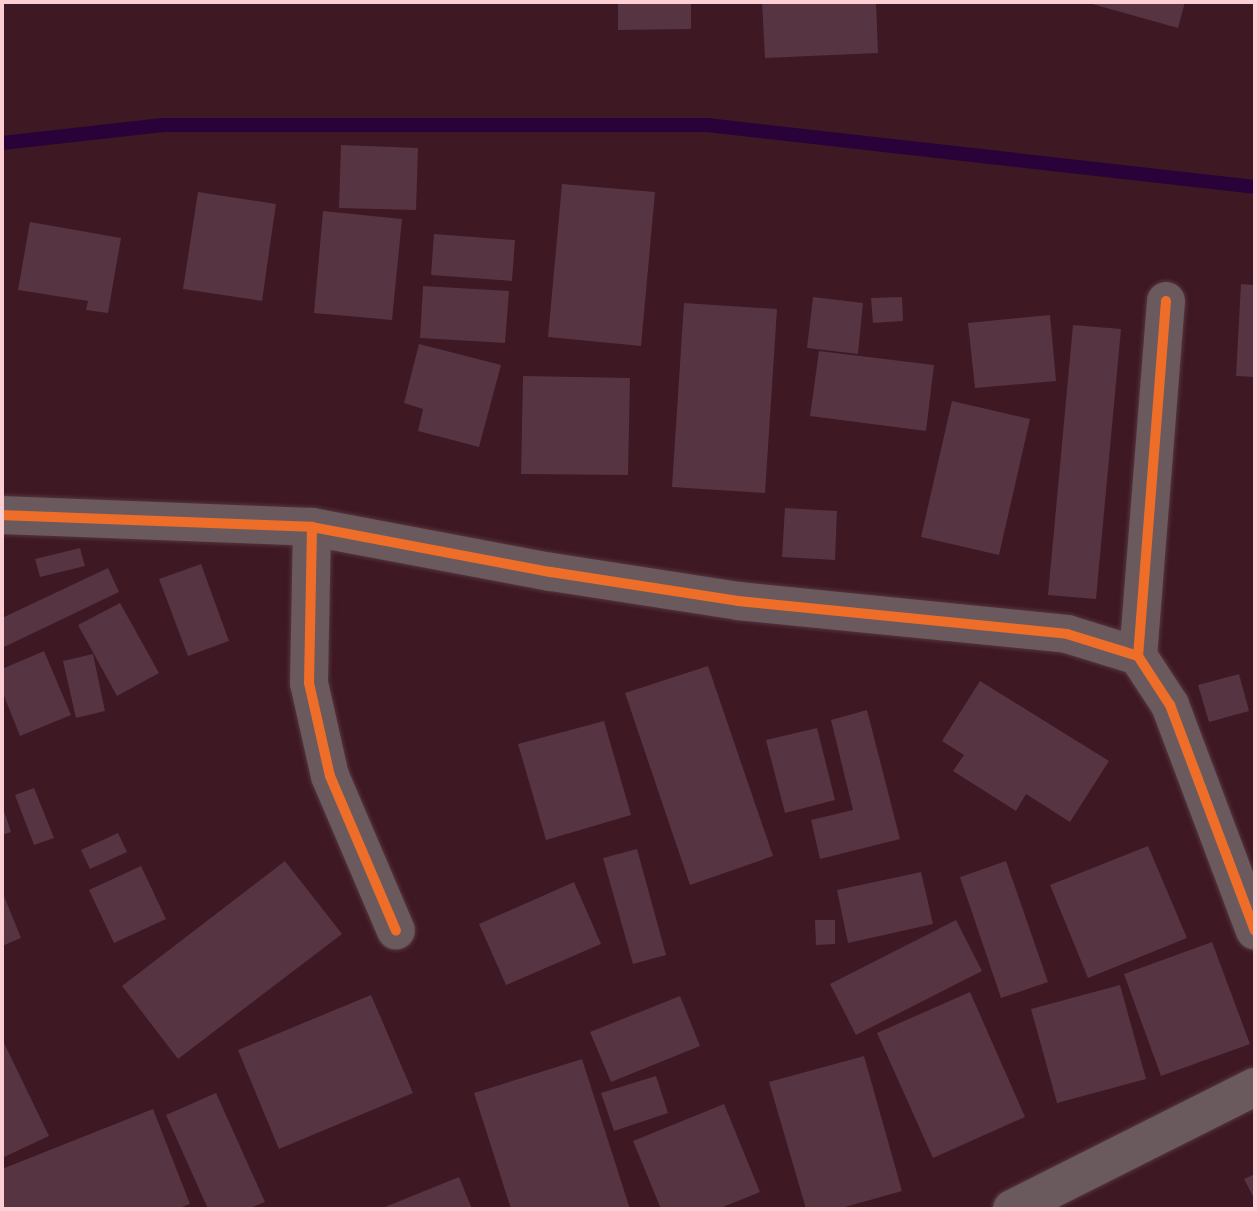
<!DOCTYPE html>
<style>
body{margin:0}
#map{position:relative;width:1257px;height:1211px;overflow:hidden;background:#3e1823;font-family:"Titillium Web",sans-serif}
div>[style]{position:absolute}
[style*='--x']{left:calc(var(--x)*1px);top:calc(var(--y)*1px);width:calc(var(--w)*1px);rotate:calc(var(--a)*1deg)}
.stream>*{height:14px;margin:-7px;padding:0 7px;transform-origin:7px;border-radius:7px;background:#29023a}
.building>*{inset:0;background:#563442}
.roads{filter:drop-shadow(0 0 2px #55353e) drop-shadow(0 0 2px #55353e)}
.minor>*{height:38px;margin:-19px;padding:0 19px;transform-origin:19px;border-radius:19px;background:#6a5a5d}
.cycleway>*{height:10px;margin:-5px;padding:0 5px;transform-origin:5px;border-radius:5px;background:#ee6e29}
span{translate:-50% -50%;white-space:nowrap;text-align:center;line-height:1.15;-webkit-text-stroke:6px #4e081d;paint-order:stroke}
.frame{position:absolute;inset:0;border:4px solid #fccfd5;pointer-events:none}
</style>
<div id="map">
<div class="stream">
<div style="--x:2;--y:143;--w:162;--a:-6.4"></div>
<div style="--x:163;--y:125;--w:544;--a:0"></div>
<div style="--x:707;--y:125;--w:551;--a:6.45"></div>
</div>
<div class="building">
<div style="clip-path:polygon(618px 2px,691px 2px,691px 29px,618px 30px)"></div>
<div style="clip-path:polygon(762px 2px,876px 2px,878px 53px,765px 58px)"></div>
<div style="clip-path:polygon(1085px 2px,1185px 2px,1178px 28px)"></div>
<div style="clip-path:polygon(341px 145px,418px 148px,416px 210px,339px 208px)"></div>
<div style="clip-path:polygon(562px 184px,655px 192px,641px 346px,548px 337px)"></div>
<div style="clip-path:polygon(198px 192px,276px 204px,262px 301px,183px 289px)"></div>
<div style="clip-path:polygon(323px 211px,402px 219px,392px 320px,314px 313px)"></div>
<div style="clip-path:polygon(30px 222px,121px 238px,108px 313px,86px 310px,88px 301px,18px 290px)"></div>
<div style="clip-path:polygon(434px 234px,515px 240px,512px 281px,431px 275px)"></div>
<div style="clip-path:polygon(1241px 284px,1255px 285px,1255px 377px,1236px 376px)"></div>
<div style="clip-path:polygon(423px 286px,509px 291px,505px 343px,420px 338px)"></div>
<div style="clip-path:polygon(813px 297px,863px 303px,858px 354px,807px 348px)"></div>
<div style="clip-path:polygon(902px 297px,903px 321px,873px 323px,871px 298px)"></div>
<div style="clip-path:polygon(684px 303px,777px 309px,765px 493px,672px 487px)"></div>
<div style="clip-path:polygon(1050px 315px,1056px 381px,975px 388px,968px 323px)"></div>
<div style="clip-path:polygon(1073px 325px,1121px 329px,1096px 599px,1048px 595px)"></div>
<div style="clip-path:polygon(419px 344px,501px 365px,479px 447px,418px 431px,423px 409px,404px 403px)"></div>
<div style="clip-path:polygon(819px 351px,934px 365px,926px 431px,810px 416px)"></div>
<div style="clip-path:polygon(523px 376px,630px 378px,628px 475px,521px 474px)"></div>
<div style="clip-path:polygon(952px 401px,1030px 419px,999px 555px,921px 537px)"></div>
<div style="clip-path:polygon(785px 508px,837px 511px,835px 560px,782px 557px)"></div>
<div style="clip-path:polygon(80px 548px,85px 566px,40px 577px,35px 559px)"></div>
<div style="clip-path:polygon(201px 564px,229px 641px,188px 656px,159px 579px)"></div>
<div style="clip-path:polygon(108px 568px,119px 592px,2px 648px,2px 618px)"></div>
<div style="clip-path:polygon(120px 603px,159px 673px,117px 696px,78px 625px)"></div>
<div style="clip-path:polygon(44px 651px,71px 715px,20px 736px,2px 691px,2px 669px)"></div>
<div style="clip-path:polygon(93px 654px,105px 711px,76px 718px,63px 661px)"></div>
<div style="clip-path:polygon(708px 666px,773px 856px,690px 885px,625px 693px)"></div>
<div style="clip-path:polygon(1239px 674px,1249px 711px,1209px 722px,1198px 685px)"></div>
<div style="clip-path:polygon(980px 681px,1109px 761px,1070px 822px,1026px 794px,1016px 811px,953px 771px,964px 755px,942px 741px)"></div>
<div style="clip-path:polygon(867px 710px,900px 839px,820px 859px,811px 820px,853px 810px,831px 720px)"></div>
<div style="clip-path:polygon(604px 721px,631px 815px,546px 840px,518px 744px)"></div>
<div style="clip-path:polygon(817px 728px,835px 800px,785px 813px,766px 740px)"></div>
<div style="clip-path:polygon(34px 788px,54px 838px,34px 845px,15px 795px)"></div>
<div style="clip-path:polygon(2px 805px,11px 832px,2px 835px)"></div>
<div style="clip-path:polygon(118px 833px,127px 852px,90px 869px,81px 850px)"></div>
<div style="clip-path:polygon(1148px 846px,1187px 938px,1088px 978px,1050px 885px)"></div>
<div style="clip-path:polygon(637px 849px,666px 955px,633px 964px,603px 858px)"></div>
<div style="clip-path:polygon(285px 861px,342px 934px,178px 1059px,122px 986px)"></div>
<div style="clip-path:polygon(1006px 861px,1048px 982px,1001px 998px,960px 877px)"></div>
<div style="clip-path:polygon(141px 866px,166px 919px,114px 943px,89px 890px)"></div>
<div style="clip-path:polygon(921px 872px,933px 924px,848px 943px,837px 890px)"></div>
<div style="clip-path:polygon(574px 882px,601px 944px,506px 985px,479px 924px)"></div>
<div style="clip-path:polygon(2px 891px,21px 938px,2px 946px)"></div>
<div style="clip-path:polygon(815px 920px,835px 920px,835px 944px,816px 945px)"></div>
<div style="clip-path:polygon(956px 920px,982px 971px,856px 1035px,830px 984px)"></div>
<div style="clip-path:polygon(1212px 942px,1250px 1044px,1161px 1076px,1124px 974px)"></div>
<div style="clip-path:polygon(1120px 985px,1146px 1079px,1057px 1103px,1031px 1009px)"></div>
<div style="clip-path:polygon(970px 992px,1025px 1117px,933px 1158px,877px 1033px)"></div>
<div style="clip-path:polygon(371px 995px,413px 1093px,279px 1149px,238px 1050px)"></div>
<div style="clip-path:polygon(680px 996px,700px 1046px,611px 1082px,590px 1032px)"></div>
<div style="clip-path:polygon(4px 1043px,49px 1136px,2px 1158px,2px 1044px)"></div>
<div style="clip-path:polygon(864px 1056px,902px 1191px,838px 1209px,806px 1209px,769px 1082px)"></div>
<div style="clip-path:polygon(582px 1059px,630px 1209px,511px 1209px,474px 1093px)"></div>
<div style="clip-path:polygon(656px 1076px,668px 1113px,614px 1131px,601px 1093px)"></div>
<div style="clip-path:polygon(216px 1093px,265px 1202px,248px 1209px,208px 1209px,166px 1115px)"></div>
<div style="clip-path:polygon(724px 1104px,760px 1192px,718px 1209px,661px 1209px,633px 1141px)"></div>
<div style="clip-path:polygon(153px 1109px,190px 1204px,177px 1209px,2px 1209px,2px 1169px)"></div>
<div style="clip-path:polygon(1255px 1174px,1255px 1200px,1244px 1179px)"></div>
<div style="clip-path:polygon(459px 1177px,472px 1209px,380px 1209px)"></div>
</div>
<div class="roads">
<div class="minor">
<div style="--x:1166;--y:301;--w:356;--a:94.5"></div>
<div style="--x:1138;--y:656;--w:59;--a:56.9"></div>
<div style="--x:1170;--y:705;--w:241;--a:69.4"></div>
<div style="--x:2;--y:515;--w:310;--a:2.2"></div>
<div style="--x:312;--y:527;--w:243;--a:10.7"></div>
<div style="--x:551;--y:572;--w:189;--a:8.8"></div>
<div style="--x:738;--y:601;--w:331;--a:5.7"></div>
<div style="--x:1067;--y:634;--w:74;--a:17.2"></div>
<div style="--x:312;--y:527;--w:156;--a:91.1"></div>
<div style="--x:309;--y:683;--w:95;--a:77.3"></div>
<div style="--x:330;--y:776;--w:168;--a:66.9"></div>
<div style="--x:1012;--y:1209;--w:272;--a:-26.7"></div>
</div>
</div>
<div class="cycleway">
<div style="--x:1166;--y:301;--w:356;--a:94.5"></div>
<div style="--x:1138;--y:656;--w:59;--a:56.9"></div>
<div style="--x:1170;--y:705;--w:241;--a:69.4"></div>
<div style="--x:2;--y:515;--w:310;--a:2.2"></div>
<div style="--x:312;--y:527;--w:243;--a:10.7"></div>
<div style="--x:551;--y:572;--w:189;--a:8.8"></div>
<div style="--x:738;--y:601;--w:331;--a:5.7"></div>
<div style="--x:1067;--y:634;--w:74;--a:17.2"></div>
<div style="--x:312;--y:527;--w:156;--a:91.1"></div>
<div style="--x:309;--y:683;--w:95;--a:77.3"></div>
<div style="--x:330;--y:776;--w:168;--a:66.9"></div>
</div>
<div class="frame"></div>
</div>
